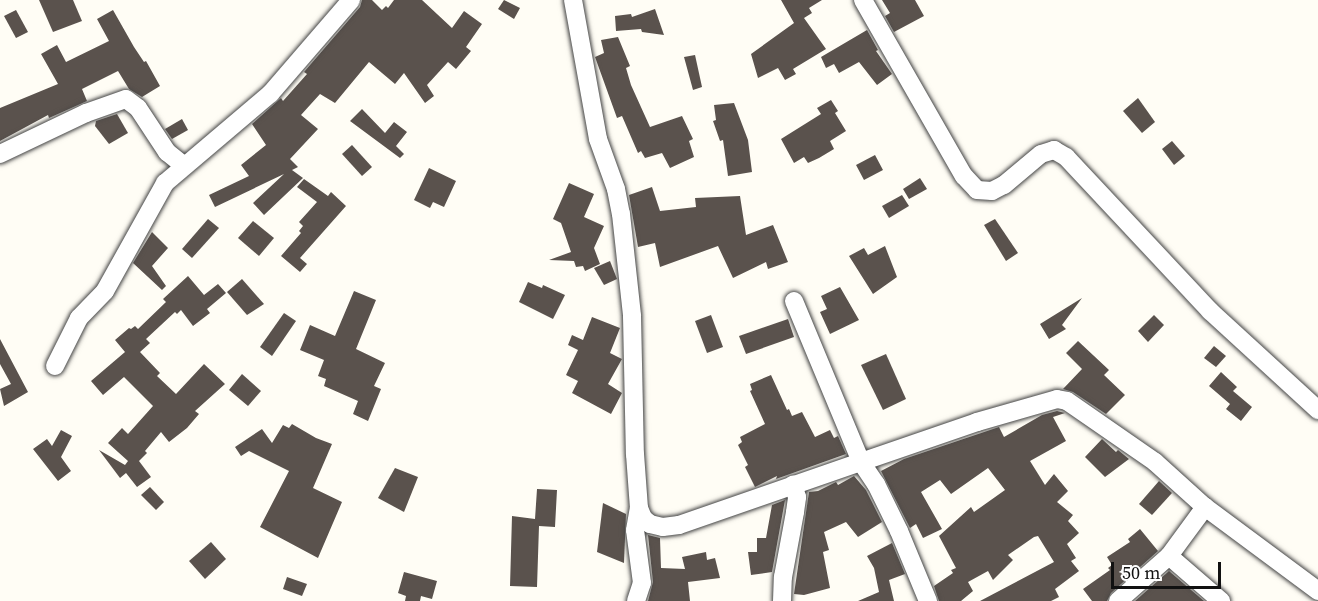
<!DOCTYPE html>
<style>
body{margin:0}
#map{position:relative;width:1318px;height:601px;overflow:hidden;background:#fffdf5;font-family:"Source Serif 4",serif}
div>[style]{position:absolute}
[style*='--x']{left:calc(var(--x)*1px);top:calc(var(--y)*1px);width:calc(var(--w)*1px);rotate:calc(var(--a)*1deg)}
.building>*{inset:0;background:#5a524d}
.roads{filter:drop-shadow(0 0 2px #444) drop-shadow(0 0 2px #444)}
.minor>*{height:18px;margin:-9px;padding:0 9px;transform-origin:9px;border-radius:9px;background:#fff}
span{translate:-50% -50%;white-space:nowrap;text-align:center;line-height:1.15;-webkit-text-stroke:6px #fff;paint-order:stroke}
.scale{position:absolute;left:1111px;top:562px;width:110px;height:27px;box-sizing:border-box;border:3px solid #111;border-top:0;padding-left:8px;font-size:18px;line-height:21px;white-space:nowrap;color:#111;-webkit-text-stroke:4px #fff;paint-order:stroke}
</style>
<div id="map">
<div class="building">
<div style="clip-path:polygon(39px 0,73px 0,82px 21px,53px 32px)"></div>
<div style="clip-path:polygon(362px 0,372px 0,382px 10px,386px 6px,388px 8px,394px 0,422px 0,452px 28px,464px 11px,482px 24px,466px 47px,471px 51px,456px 69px,448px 62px,427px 85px,434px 96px,425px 103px,404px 73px,395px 84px,369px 62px,335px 103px,320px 94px,301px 115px,318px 129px,290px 159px,298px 167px,292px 170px,303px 178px,264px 215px,253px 203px,284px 174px,215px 207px,209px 195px,249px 176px,241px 165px,266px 145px,252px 124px,281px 98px,283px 101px,307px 74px,304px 72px,360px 7px)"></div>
<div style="clip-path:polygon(504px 0,520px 8px,514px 19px,498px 9px)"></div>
<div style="clip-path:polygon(781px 0,822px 0,809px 8px,812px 13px,804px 18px,826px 49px,793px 69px,796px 74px,785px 80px,778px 68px,758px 78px,751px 54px,794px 23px)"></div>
<div style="clip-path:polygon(882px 0,915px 0,924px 16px,894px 32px,885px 16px,890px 13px)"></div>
<div style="clip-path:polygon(655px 9px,664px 35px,642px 32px,641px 29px,616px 31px,615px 16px,631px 14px,632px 17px)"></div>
<div style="clip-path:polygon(16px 10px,28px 32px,16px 38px,4px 16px)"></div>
<div style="clip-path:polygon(113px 10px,134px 47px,144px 62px,146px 61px,160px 86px,142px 97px,129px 89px,118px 71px,82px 89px,87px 101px,49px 118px,48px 115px,0 141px,0 108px,58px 84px,41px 54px,57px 45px,66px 62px,109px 41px,97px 19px)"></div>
<div style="clip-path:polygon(867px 30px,878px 50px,876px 51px,892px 74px,877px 85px,859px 62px,839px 73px,834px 64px,826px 68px,821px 57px)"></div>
<div style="clip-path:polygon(618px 37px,630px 66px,626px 68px,631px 85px,650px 127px,682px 116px,693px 139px,689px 141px,694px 157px,670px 168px,662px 153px,645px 158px,641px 151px,638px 153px,622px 116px,617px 118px,595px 57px,604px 53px,601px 40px)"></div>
<div style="clip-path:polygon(695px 55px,702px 87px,693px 90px,684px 57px)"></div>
<div style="clip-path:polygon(1138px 98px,1155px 122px,1142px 133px,1123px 111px)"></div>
<div style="clip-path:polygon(831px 100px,838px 111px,835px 113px,846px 131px,830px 141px,834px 149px,819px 158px,808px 163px,804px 157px,794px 163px,781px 139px,821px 114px,817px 108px)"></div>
<div style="clip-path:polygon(734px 103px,748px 140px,752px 172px,728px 176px,723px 140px,720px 141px,713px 121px,716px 120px,714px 105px)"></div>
<div style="clip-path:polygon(362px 109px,385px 133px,394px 122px,407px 132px,396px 146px,404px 154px,400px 158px,350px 121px)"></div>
<div style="clip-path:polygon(117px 114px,128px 133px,109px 144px,95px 126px,96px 121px)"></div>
<div style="clip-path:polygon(182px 119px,188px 130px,172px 139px,165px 129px)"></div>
<div style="clip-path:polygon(1172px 141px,1185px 156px,1174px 165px,1162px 149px)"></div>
<div style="clip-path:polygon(352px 145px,372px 167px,362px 176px,342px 154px)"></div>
<div style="clip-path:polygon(875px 155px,883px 170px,864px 180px,856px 165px)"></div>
<div style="clip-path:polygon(429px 168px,456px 181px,444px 207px,433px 202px,430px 208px,414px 200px)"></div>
<div style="clip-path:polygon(920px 178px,927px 189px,909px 199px,903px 189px)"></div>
<div style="clip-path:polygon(304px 179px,328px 196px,331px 192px,346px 206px,300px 258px,307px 264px,300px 272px,281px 256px,301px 233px,299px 231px,303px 226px,299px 222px,317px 202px,297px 187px)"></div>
<div style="clip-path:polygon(569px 183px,594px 194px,584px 217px,604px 226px,594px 248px,600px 264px,585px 271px,583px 266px,576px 267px,574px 261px,549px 260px,571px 252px,561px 223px,553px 219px)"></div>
<div style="clip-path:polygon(652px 187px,660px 211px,696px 207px,695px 198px,740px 196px,746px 235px,773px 225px,788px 262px,768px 269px,766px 262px,733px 278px,718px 246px,660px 267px,655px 243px,638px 247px,629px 195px)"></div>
<div style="clip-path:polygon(902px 195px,909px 206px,889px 218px,882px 206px)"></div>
<div style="clip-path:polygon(208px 219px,219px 228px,192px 258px,182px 249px)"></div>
<div style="clip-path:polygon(995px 219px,1018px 253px,1006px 261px,984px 225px)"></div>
<div style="clip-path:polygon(253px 221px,274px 238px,259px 256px,238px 238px)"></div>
<div style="clip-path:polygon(152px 232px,168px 248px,152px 266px,166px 286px,162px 290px,133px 263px)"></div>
<div style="clip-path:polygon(885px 246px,897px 277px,873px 294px,849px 256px,864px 248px,868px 255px)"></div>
<div style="clip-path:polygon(610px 261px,617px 279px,604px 285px,594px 268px)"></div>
<div style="clip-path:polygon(188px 276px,204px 295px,218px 284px,226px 293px,207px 309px,210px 313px,193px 326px,181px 310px,177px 314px,175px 312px,146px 339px,150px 343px,140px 352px,160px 373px,157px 376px,176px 394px,204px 364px,225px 384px,195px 411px,199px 414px,187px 428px,169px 442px,161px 432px,145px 451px,147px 453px,139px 461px,151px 477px,137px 487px,126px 473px,120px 478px,99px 450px,125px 465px,128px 461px,108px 443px,122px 428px,128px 434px,153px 406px,124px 377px,103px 395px,91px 381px,125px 352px,115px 340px,129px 328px,131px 329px,135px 326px,138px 329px,166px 302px,163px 299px)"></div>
<div style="clip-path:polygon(242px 279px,264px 304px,247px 315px,227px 292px)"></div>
<div style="clip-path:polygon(528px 282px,542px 288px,543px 285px,565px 295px,553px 319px,519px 302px)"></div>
<div style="clip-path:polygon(840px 287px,859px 320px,830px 334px,820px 312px,827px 309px,821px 296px)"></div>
<div style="clip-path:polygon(354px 291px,376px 300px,356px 349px,385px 363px,374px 386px,381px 389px,368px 421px,353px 414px,358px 401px,324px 386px,326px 379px,318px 376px,324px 360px,300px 350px,310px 325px,335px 336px)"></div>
<div style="clip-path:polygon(1082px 298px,1062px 325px,1066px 329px,1049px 339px,1040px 324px)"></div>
<div style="clip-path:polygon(284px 313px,296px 321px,272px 356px,260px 347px)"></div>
<div style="clip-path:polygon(711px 315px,723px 347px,707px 353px,695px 321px)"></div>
<div style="clip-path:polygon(1154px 315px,1164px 325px,1148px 342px,1138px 331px)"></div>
<div style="clip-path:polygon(592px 317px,620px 328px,610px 353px,622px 359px,608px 384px,622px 393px,611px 414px,572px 393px,578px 381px,566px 375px,578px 350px,568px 345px,572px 335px,583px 340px)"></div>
<div style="clip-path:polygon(788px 319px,794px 337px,746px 354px,739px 336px)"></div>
<div style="clip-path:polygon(0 339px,28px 392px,4px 406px,0 389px,11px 384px,0 364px)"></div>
<div style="clip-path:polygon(1078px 341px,1109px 370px,1104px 375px,1125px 395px,1106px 414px,1073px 392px,1063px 389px,1082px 369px,1066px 353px)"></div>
<div style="clip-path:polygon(1214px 346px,1226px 356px,1216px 367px,1204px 358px)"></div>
<div style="clip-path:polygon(886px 354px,906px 399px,883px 410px,861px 365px)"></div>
<div style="clip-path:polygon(1221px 372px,1237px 387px,1233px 391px,1252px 407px,1241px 421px,1226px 409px,1230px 404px,1209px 386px)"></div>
<div style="clip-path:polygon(242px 374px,261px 391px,248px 406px,229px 390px)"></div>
<div style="clip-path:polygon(771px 375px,787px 410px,789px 409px,792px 416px,802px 412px,815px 437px,830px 430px,834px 438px,838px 436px,846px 454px,776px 479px,777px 476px,755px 487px,745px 467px,748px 465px,738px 445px,742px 442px,740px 437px,765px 424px,750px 391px,752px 390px,750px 384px)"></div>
<div style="clip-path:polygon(1057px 411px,1065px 413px,1053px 417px,1066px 441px,1030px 461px,1045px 485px,1054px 474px,1068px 491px,1057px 502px,1073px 515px,1068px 521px,1079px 533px,1067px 544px,1076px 558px,1071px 561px,1079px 571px,1055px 589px,1059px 597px,1051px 601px,980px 601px,1054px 562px,1038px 536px,1034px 537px,1008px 555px,1013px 560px,993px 580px,988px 571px,968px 582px,973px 591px,961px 601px,939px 601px,934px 586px,953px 573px,951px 570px,956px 568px,939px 536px,971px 507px,974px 512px,1005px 490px,988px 468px,951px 494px,940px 480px,921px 492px,942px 529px,923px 538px,916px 524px,910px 528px,881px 471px,904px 459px,999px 427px,1004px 437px,1042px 415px)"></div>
<div style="clip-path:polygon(292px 424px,316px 438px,332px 444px,313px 488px,342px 502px,318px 558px,260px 527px,289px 471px,249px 451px,241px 456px,235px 447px,262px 429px,272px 443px,283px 425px,289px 428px)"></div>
<div style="clip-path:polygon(61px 430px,72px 436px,61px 457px,71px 471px,58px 481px,33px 449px,47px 439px,52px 446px)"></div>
<div style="clip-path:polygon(1102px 439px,1116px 452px,1118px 450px,1129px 459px,1105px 477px,1085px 457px)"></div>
<div style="clip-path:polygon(395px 468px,418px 477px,404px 512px,378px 498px)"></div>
<div style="clip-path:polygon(854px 476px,866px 490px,882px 522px,858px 537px,846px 522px,824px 532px,829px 550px,823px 552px,830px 588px,804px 595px,794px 594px,809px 492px,818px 491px,836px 482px,838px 485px)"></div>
<div style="clip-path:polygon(1159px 481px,1172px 493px,1152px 515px,1139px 504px)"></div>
<div style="clip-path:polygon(150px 487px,164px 502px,156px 510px,141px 495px)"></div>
<div style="clip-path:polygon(537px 489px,557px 490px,555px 527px,539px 526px,537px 587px,510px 586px,512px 516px,535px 519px)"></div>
<div style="clip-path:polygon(785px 500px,772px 572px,751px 575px,748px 552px,757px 552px,757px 538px,766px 538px,772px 505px)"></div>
<div style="clip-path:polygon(603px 503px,626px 514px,624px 563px,597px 552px)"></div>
<div style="clip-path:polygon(1140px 529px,1158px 551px,1111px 593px,1107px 601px,1092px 601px,1083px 589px,1110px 570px,1108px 568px,1112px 565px,1107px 557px,1130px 542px,1128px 539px)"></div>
<div style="clip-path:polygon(648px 535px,660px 538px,661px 568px,685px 569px,682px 557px,706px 552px,707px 560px,715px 558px,720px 578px,688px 582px,690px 601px,648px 601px,653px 582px)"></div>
<div style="clip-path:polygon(211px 542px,226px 559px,205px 579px,189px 561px)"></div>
<div style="clip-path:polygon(892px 543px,905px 574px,889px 580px,894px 601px,858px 601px,879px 592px,874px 568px,867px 556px)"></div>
<div style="clip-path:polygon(1169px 571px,1204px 601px,1135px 601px)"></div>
<div style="clip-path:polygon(404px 572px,437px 581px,432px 599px,421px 596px,420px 601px,405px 601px,406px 596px,398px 593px)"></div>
<div style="clip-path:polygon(287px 577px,307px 584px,302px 596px,283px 589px)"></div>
</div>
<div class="roads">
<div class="minor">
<div style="--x:573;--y:0;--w:141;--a:79.8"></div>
<div style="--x:598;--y:139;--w:53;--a:70.2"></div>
<div style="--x:616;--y:189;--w:25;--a:79"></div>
<div style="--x:621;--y:214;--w:103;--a:83.8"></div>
<div style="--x:632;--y:316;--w:138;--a:88.8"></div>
<div style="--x:635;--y:454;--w:54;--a:85.8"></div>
<div style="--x:639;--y:508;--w:11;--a:68"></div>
<div style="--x:643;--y:518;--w:9;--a:41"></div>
<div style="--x:650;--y:524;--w:13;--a:13"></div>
<div style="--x:663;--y:527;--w:16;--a:-7"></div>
<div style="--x:679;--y:525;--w:193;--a:-19.1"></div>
<div style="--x:861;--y:462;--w:27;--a:56"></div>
<div style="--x:876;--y:484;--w:52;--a:63.9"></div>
<div style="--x:899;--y:531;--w:76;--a:67.5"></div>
<div style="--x:863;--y:0;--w:203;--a:60.2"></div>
<div style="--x:964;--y:176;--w:19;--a:47"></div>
<div style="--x:977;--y:190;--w:15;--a:4"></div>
<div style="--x:992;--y:191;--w:13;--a:-27"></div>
<div style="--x:1004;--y:185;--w:48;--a:-40"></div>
<div style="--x:1041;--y:154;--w:14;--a:-17"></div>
<div style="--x:1054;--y:150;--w:14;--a:30"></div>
<div style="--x:1066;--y:157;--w:211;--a:46.9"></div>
<div style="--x:1210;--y:311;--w:147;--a:42.5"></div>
<div style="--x:0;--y:154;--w:95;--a:-25.5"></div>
<div style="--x:86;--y:113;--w:42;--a:-19.3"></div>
<div style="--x:126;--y:99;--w:15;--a:37"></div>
<div style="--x:138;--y:108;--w:53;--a:56.6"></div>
<div style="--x:167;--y:152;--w:22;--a:39"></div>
<div style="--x:794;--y:301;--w:174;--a:67.4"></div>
<div style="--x:861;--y:462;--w:123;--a:-19"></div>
<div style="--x:977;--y:422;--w:83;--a:-16"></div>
<div style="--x:1057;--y:399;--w:10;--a:11"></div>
<div style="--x:1067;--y:401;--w:107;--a:34.7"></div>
<div style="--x:1155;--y:462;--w:67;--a:42"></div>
<div style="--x:1205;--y:507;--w:141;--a:36.6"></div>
<div style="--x:55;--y:366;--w:54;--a:-63.4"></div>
<div style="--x:79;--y:318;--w:37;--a:-46"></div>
<div style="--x:105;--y:291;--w:124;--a:-60.9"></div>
<div style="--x:165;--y:183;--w:138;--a:-40.3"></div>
<div style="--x:270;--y:94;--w:124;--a:-49.2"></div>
<div style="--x:1169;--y:556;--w:69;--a:40.9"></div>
<div style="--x:636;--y:601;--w:19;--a:-72"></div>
<div style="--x:642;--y:583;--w:53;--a:-97.5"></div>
<div style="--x:635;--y:530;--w:22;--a:-80"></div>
<div style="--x:782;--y:601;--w:24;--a:-88"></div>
<div style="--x:783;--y:577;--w:66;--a:-79.5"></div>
<div style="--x:795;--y:512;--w:15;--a:-82"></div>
<div style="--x:797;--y:497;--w:13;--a:-108"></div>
<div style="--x:1118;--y:601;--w:68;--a:-41.4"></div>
<div style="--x:1169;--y:556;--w:61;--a:-53.7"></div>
</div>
</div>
<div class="scale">50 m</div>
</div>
